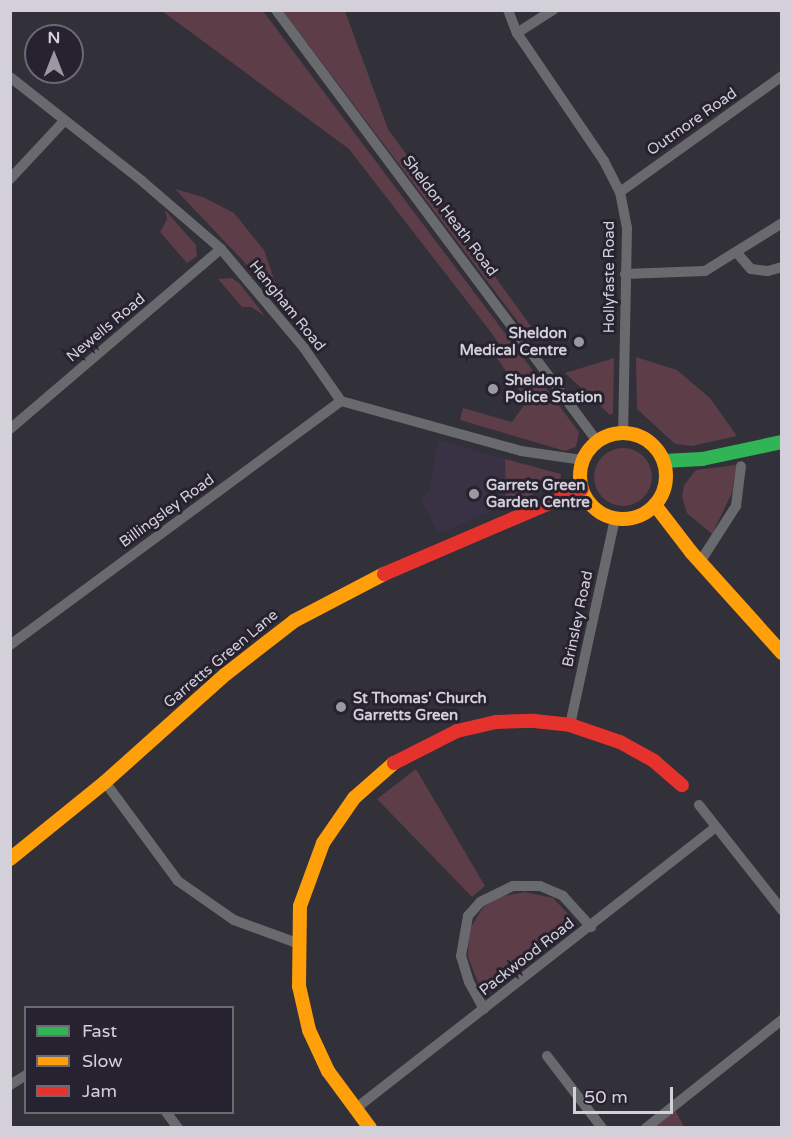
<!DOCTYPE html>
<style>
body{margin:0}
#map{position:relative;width:792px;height:1138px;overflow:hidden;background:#323038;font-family:"Varela Round",sans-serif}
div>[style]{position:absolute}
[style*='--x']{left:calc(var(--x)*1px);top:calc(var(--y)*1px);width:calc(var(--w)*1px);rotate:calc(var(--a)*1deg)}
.built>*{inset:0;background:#393245}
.green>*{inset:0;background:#5c3d48}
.round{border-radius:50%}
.street>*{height:10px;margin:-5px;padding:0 5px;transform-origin:5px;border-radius:5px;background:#696a6e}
.fast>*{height:14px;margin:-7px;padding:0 7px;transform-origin:7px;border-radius:7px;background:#30b455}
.slow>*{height:14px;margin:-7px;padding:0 7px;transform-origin:7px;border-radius:7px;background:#ff9f0a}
.slow>.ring{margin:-7px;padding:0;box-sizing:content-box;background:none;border:14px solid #ff9f0a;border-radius:50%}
.jam>*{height:14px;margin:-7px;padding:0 7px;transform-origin:7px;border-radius:7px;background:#e5322d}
.dots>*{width:16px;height:16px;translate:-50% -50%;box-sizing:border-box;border:3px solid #272230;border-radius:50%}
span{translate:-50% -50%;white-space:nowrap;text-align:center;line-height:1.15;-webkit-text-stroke:6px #272230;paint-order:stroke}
.street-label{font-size:15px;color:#d4d0da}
.poi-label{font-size:15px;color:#d4d0da;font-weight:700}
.right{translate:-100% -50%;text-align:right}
.left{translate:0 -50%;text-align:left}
.frame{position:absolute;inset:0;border:12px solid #d4d0da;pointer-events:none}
.legend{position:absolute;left:24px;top:1006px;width:210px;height:108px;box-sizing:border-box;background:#272230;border:2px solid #6c6874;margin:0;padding:8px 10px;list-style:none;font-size:18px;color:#d4d0da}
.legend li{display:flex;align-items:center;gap:12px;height:30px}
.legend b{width:30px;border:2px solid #6c6874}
.north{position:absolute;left:24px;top:24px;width:60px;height:60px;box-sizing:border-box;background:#272230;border:2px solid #6c6874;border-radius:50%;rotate:0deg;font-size:16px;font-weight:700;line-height:24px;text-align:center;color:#d4d0da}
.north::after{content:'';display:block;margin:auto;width:21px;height:27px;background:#9b98a1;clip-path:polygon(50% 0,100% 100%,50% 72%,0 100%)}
.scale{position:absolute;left:573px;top:1087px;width:100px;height:27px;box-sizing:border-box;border:3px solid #d4d0da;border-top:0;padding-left:8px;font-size:18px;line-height:21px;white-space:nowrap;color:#d4d0da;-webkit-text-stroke:4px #272230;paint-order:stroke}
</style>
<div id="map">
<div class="built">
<div style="clip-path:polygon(438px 440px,505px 459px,506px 505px,438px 534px,421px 500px,430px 490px)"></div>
</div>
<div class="green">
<div style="clip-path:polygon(162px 11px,263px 11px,579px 432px,576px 447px,565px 451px,460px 420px,463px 408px,512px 422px,527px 401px,494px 354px,502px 348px,490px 331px,349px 149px)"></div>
<div style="clip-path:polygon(283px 11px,345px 11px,388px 129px,538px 336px,530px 338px)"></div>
<div style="clip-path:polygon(175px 189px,203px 197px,234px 213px,264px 250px,282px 302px)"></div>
<div style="clip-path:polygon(165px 210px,196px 245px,197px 256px,187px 263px,160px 232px,167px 219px)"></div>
<div style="clip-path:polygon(232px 278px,239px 283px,265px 316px,251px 307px,242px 307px,218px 279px)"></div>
<div style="clip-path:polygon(636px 357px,677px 370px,710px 398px,737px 436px,692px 446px,675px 444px,637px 409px)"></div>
<div style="clip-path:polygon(614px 358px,613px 413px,610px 415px,565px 373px)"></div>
<div class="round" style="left:594px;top:448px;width:58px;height:58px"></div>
<div style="clip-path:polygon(505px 459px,561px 474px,560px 483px,506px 505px)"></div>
<div style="clip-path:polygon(736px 465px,732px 493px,712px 534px,687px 513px,682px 497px,684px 485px,696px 470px)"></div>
<div style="clip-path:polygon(416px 769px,485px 886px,472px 897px,377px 799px)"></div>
<div style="clip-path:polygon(525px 892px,553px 898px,573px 919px,485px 988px,479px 985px,468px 957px,469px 930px,485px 904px,498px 897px)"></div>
<div style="clip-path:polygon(673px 1106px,684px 1127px,649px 1128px)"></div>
</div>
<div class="street">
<div style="--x:276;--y:10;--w:537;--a:53.32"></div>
<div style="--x:508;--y:10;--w:25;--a:69"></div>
<div style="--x:517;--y:33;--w:155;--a:55.8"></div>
<div style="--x:604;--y:161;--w:35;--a:63"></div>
<div style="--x:620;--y:192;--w:37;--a:79"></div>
<div style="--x:627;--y:228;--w:204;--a:91.1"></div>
<div style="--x:517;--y:33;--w:43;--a:-32.6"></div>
<div style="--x:10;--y:77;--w:168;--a:38.2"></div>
<div style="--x:142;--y:181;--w:104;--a:40.7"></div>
<div style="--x:221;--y:249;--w:129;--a:50"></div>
<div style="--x:304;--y:348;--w:65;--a:55.1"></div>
<div style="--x:341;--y:401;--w:187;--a:15.5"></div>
<div style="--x:521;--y:451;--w:63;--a:8.3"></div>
<div style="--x:10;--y:179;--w:79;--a:-47"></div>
<div style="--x:620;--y:192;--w:199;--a:-35.6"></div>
<div style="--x:737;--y:253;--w:21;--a:49"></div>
<div style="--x:751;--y:269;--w:17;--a:7"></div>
<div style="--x:768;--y:271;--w:15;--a:-16"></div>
<div style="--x:625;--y:274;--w:80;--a:-2.1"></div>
<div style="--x:705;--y:271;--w:91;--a:-31.9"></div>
<div style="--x:10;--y:429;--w:277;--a:-40.5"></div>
<div style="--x:700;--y:562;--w:67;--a:-57.3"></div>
<div style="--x:736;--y:506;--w:40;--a:-82.9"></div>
<div style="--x:10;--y:645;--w:411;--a:-36.4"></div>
<div style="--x:570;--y:725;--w:212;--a:-77.7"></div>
<div style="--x:105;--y:782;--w:123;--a:53.6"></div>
<div style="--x:178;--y:881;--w:68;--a:34.9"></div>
<div style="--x:234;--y:920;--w:67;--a:20.1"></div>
<div style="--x:699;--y:805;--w:134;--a:51.7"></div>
<div style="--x:484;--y:1009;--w:31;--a:-119"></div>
<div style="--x:469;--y:982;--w:27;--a:-107"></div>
<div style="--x:461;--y:956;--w:41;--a:-80.1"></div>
<div style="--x:468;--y:916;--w:18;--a:-49"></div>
<div style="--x:480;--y:902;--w:37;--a:-26"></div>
<div style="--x:513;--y:886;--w:27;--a:0"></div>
<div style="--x:540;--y:886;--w:25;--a:23"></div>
<div style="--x:563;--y:896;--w:42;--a:47.9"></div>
<div style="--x:547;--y:1056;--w:91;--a:52.6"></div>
<div style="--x:10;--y:1085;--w:19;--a:-32"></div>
<div style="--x:355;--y:1109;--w:457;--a:-38"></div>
<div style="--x:166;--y:1112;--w:20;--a:53"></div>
<div style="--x:646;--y:1128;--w:174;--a:-38.5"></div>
</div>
<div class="fast">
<div style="--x:664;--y:461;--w:38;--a:-3"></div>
<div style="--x:702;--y:459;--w:82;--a:-12"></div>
</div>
<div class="slow">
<div class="ring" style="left:580px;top:433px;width:72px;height:72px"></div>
<div style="--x:655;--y:505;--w:59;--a:52.5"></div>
<div style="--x:691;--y:552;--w:136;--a:48"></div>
<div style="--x:10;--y:859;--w:122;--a:-39"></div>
<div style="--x:105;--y:782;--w:162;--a:-41.8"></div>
<div style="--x:226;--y:674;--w:86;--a:-37.9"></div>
<div style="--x:294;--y:621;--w:102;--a:-27.6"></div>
<div style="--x:370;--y:1128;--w:71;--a:-126.4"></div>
<div style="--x:328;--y:1071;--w:45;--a:-114.9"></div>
<div style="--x:309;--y:1030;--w:45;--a:-102.8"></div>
<div style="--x:299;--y:986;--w:80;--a:-89.3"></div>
<div style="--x:300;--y:906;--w:67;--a:-69.9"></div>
<div style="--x:323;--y:843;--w:55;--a:-55.4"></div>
<div style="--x:354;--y:798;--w:53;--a:-41.2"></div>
</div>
<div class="jam">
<div style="--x:384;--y:574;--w:215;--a:-23.2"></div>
<div style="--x:394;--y:763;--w:71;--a:-26.9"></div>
<div style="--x:457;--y:731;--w:40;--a:-13"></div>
<div style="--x:496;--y:722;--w:38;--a:-2"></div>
<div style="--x:534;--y:721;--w:36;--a:6"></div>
<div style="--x:570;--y:725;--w:53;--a:18.8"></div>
<div style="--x:620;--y:742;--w:39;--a:29"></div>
<div style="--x:654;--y:761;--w:37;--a:41"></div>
</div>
<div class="dots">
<div style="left:579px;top:342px;background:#9b98a1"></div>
<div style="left:493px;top:389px;background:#9b98a1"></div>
<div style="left:474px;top:494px;background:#9b98a1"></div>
<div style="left:341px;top:707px;background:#9b98a1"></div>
</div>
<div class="street-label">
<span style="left:692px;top:122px;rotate:-35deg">Outmore Road</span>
<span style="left:450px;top:216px;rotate:53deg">Sheldon Heath Road</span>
<span style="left:610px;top:277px;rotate:-90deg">Hollyfaste Road</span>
<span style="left:287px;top:306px;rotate:51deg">Hengham Road</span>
<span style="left:106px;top:328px;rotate:-40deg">Newells Road</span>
<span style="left:167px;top:511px;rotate:-36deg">Billingsley Road</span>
<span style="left:578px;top:619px;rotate:-78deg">Brinsley Road</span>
<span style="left:221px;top:659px;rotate:-40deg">Garretts Green Lane</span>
<span style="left:527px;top:957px;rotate:-38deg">Packwood Road</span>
</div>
<div class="poi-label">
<span class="right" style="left:567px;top:342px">Sheldon<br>Medical Centre</span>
<span class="left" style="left:505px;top:389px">Sheldon<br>Police Station</span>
<span class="left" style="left:486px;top:494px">Garrets Green<br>Garden Centre</span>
<span class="left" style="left:353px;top:707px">St Thomas' Church<br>Garretts Green</span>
</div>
<div class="frame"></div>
<ul class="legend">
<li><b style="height:8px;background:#30b455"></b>Fast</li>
<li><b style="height:8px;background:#ff9f0a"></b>Slow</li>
<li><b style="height:8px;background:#e5322d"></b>Jam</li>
</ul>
<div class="north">N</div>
<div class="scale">50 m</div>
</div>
